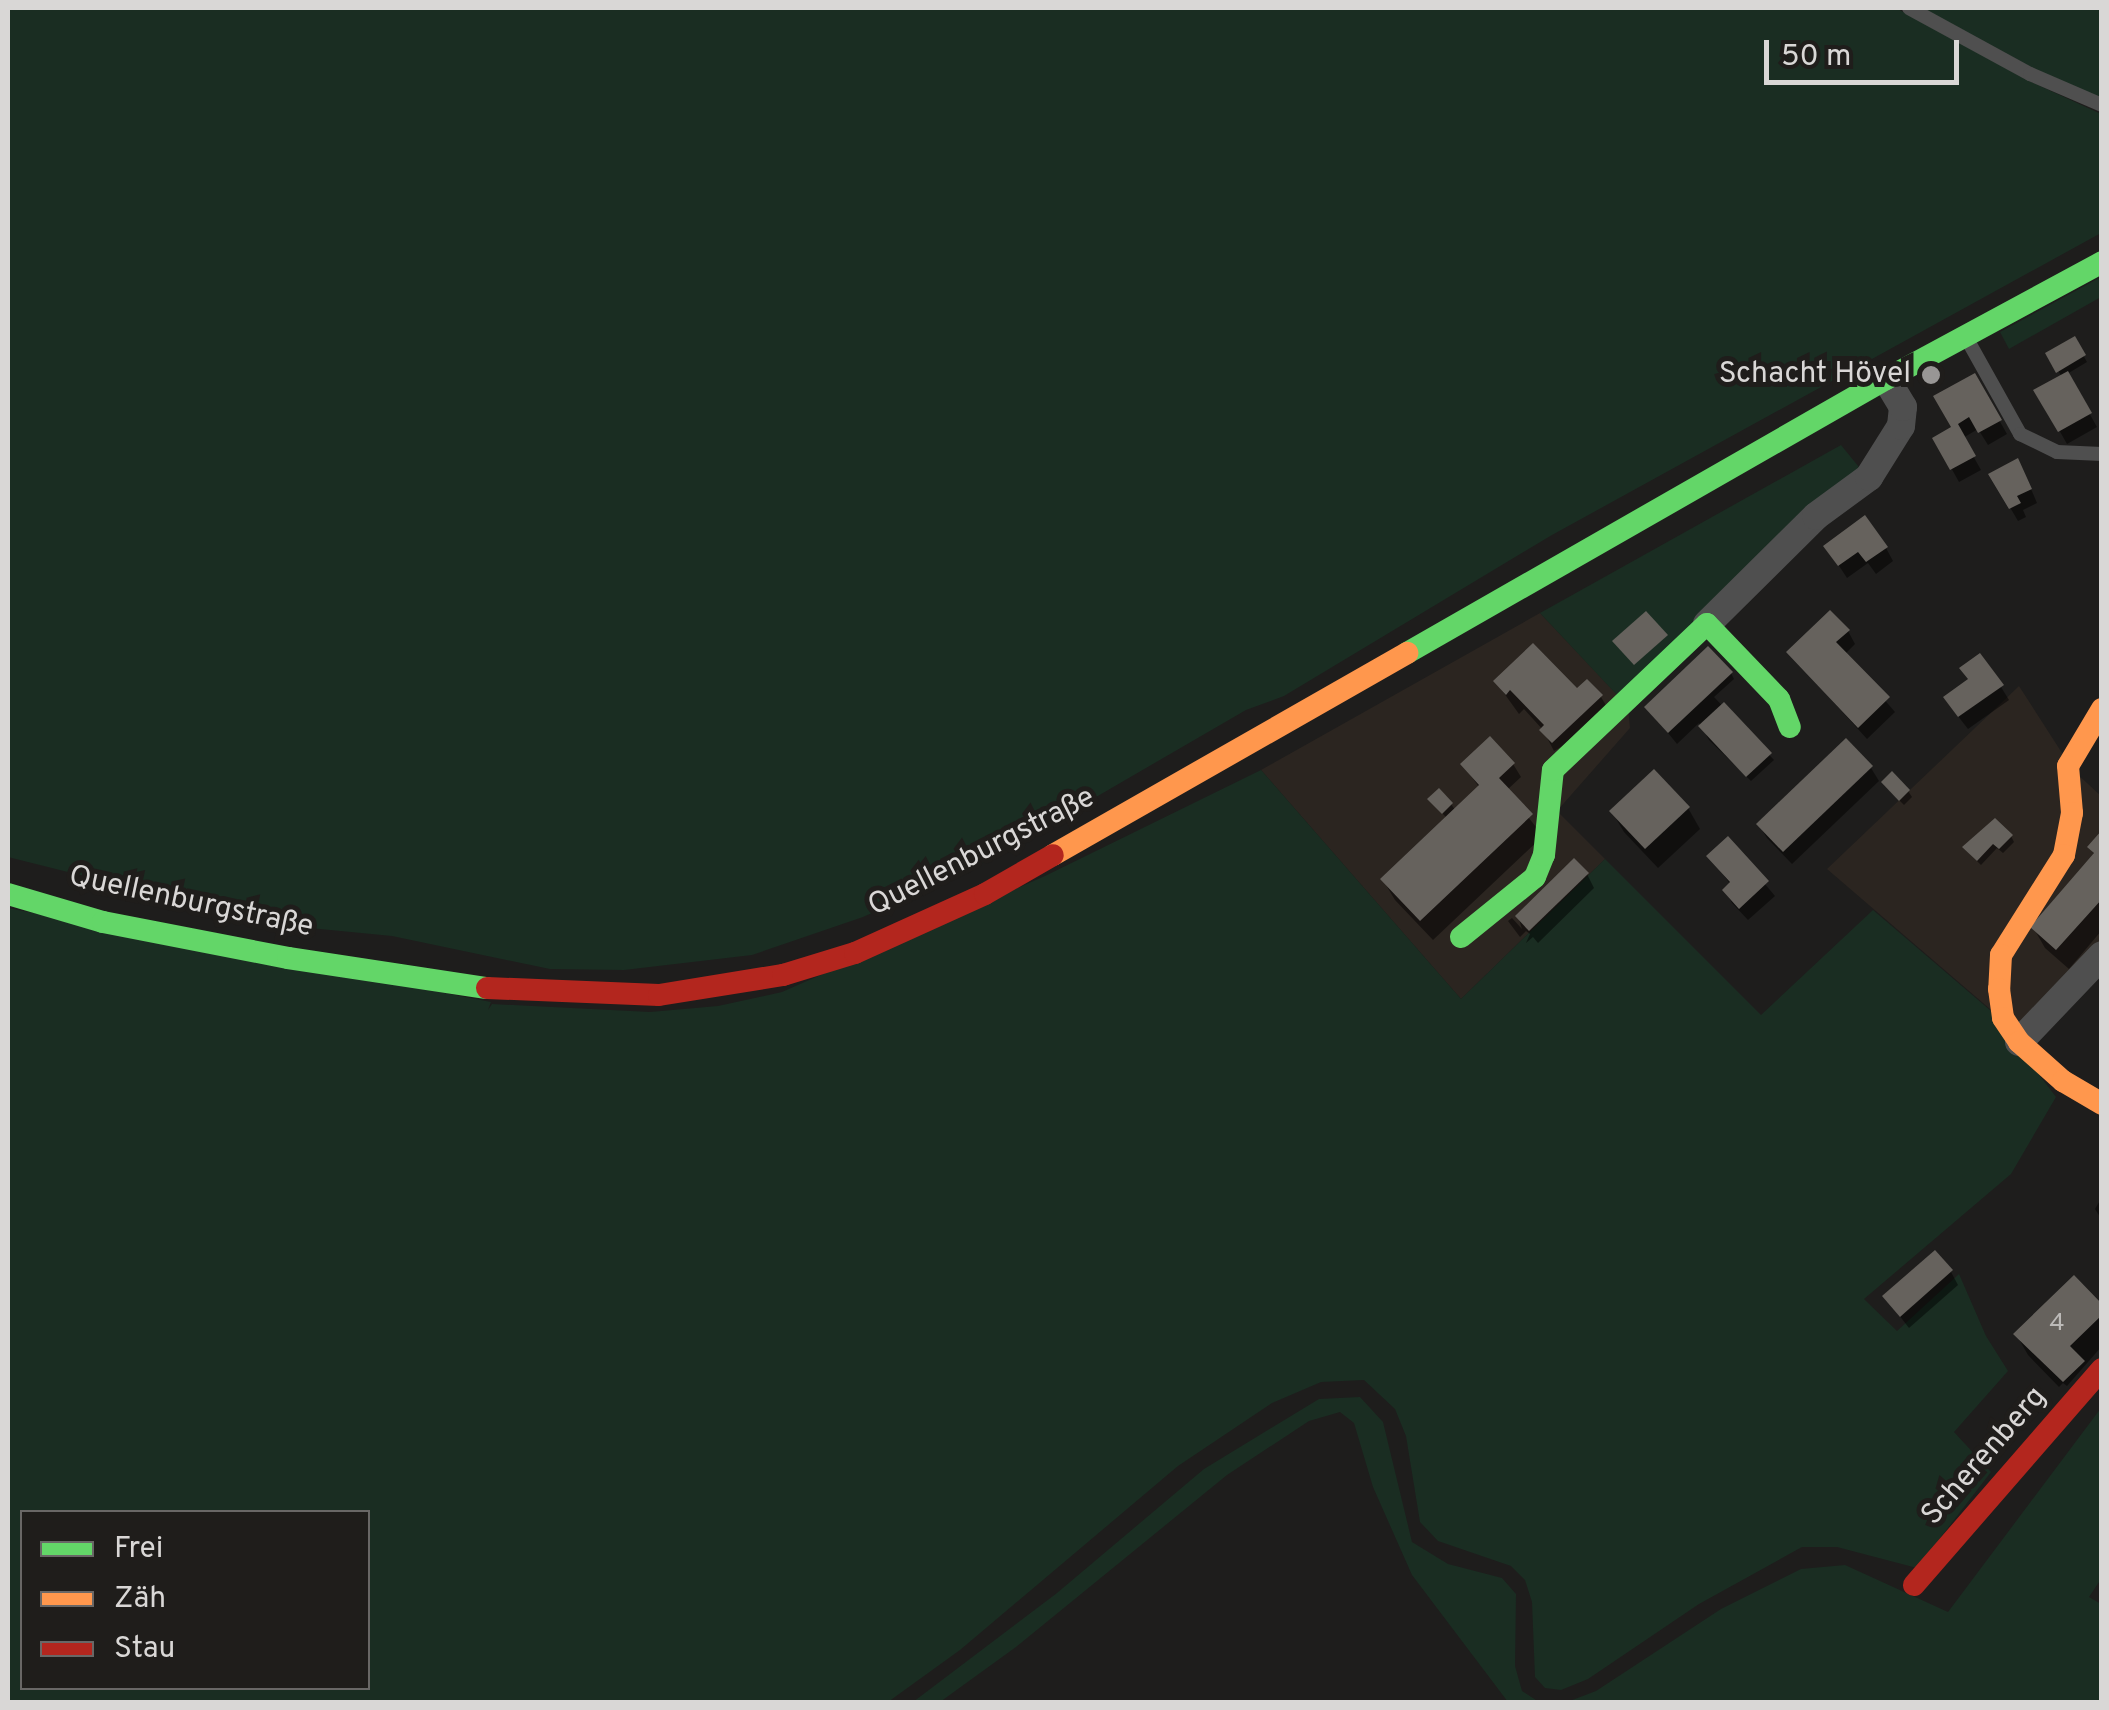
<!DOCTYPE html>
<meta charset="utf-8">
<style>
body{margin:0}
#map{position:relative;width:2109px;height:1710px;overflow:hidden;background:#1e1d1c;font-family:Overpass,sans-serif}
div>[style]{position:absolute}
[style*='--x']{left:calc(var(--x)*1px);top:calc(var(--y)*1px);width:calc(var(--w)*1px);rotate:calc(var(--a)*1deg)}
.built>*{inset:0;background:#2b2520}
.green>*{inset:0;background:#1a2d22}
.shadow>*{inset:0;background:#0007}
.building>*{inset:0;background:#66625d}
.lane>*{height:14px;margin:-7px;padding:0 7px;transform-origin:7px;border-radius:7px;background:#4f4f4f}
.street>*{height:28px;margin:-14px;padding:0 14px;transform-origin:14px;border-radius:14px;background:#4f4f4f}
.fast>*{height:22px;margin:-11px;padding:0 11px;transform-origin:11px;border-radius:11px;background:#63d668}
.slow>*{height:22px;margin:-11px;padding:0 11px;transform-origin:11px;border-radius:11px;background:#ff974d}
.jam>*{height:22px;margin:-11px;padding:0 11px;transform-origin:11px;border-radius:11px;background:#b3261e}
.dots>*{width:28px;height:28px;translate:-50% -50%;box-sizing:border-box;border:5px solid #1f1d1b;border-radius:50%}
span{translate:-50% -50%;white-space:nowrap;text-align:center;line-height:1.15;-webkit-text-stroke:10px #1f1d1b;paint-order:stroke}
.number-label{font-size:25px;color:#bcbab8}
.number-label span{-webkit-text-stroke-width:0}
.poi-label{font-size:30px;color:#d9d7d6}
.right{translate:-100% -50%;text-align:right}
.street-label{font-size:30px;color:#d9d7d6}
.frame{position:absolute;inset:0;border:10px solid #d9d7d6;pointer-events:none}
.legend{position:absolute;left:20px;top:1510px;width:350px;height:180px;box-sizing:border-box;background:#1f1d1b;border:2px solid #696766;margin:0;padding:12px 18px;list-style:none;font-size:30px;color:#d9d7d6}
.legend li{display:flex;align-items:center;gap:20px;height:50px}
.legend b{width:50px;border:2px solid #696766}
.scale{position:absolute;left:1764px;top:40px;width:195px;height:45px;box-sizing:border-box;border:5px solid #d9d7d6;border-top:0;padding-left:12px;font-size:30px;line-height:35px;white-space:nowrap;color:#d9d7d6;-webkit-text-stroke:8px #1f1d1b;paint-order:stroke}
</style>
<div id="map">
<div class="built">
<div style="clip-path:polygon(1540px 613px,1628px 706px,1630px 728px,1557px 811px,1605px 859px,1461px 999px,1261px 770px)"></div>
<div style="clip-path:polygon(2019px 686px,2073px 770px,2101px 796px,2101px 945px,2018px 1033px,1827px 869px)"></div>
</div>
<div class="green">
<div style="clip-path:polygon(8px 8px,1896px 8px,2027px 80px,2101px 114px,2101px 233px,1552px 535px,1284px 696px,1246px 710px,977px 866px,863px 917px,752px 955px,624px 970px,550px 969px,392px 936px,279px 925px,8px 857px)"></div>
<div style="clip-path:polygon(1922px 8px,2101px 8px,2101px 98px,2035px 69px)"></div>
<div style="clip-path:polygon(2101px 277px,2101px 297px,2009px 349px,2000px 332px)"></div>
<div style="clip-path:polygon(1841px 445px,1863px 472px,1617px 695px,1540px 613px)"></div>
<div style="clip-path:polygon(evenodd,1261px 770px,1461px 999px,1605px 859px,1761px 1015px,1873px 910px,1991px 1011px,2056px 1097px,2011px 1174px,1864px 1299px,1897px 1331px,1959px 1274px,1986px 1336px,2008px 1371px,1954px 1432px,1991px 1472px,1917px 1568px,1837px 1547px,1802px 1547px,1699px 1604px,1588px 1679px,1561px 1690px,1545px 1688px,1535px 1677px,1532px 1602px,1525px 1580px,1511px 1566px,1438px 1541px,1420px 1522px,1406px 1436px,1395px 1409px,1364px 1380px,1321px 1382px,1272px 1403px,1178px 1466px,960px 1650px,888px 1702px,8px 1702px,8px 908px,491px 1002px,488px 1010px,492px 1004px,650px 1012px,718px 1006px,782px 992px,1045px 876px,1261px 770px,22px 1512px,368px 1512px,368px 1688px,22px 1688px,22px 1512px)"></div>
<div style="clip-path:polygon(1360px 1397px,1383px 1422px,1412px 1542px,1448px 1564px,1502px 1578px,1516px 1594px,1515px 1666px,1522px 1691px,1539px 1702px,1508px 1702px,1412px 1575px,1373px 1487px,1354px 1423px,1340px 1412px,1309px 1421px,1227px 1475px,1016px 1647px,940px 1702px,913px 1702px,1057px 1593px,1204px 1469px,1319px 1399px)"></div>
<div style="clip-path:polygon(2101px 1408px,2101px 1579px,2089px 1597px,2101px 1604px,2101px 1702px,1567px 1702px,1596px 1691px,1721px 1609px,1801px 1569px,1845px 1565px,1948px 1612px)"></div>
</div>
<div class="shadow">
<div style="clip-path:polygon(2074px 339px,2087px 362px,2067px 374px,2097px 427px,2067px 444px,2037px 391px,2062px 377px,2048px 354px)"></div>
<div style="clip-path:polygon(1974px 376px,2007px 434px,1988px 445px,1978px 429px,1963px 438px,1981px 470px,1959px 482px,1935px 439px,1954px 428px)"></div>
<div style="clip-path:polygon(1991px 475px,2025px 475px,2037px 503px,2023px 510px,2026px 517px,2018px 521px)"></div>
<div style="clip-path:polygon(1826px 546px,1886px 548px,1893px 561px,1876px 574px,1868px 563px,1847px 578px)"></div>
<div style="clip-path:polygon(1848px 631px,1855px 644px,1845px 654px,1895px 712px,1867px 739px,1789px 653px)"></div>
<div style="clip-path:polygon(1731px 673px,1734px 679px,1714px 697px,1774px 760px,1751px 781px,1709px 740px,1699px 723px,1677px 744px,1647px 707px)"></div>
<div style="clip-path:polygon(1496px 682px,1601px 697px,1613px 717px,1554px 751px,1543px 730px,1524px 709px,1519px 714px)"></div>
<div style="clip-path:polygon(2001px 687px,2009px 700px,1968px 729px,1954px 711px)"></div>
<div style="clip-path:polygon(1513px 764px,1521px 777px,1507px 790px,1543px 836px,1433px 940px,1395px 900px,1383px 880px,1447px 818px,1434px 805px,1451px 804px,1455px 810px,1479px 787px,1463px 765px)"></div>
<div style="clip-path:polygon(1871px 768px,1879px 781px,1792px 864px,1767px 838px,1759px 825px)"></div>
<div style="clip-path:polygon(1887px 788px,1908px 791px,1912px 797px,1904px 805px)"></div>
<div style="clip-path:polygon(1688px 808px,1700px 829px,1658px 868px,1624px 832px,1612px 812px)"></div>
<div style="clip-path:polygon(2102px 834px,2102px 930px,2069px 969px,2045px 948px,2033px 927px,2095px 856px,2090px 847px)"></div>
<div style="clip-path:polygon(2011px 836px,2014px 842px,2003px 853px,1997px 848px,1981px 865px,1969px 853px)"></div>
<div style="clip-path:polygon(1727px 839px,1775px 896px,1748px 920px,1732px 903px,1725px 890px,1731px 885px,1709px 856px)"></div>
<div style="clip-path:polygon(1587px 874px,1594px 888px,1538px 943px,1533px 937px,1526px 943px,1530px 934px,1526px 931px,1520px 937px,1508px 921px,1512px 918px,1522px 929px,1518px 916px)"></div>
<div style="clip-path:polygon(2102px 1197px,2102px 1220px,2095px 1209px)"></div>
<div style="clip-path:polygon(1951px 1272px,1958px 1285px,1909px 1328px,1885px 1297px)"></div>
<div style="clip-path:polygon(2102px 1308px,2102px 1346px,2067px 1386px,2063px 1383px,2059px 1387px,2028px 1355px,2016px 1334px)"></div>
</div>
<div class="building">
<div style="clip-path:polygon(2075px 336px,2086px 355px,2056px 373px,2045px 353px)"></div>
<div style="clip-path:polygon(2068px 371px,2092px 413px,2058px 432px,2033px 390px)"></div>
<div style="clip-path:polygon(1975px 373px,2002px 420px,1978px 433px,1969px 417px,1958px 424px,1976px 456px,1950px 470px,1932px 438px,1951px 427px,1933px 396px)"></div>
<div style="clip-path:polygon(2018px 458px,2032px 489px,2017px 496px,2021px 503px,2009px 509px,1988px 474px)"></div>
<div style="clip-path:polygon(1865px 515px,1888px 547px,1866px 562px,1858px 552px,1838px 566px,1823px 546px)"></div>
<div style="clip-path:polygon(1830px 610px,1850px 630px,1836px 642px,1890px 697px,1858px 728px,1786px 652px)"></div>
<div style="clip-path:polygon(1646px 611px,1668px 635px,1634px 665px,1612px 641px)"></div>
<div style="clip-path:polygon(1533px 643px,1577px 688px,1587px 679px,1603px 695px,1552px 743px,1539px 730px,1544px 725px,1510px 690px,1506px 695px,1493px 681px)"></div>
<div style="clip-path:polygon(1708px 646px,1733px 672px,1668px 733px,1644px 707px)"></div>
<div style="clip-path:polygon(1980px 653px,2004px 685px,1958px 717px,1943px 697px,1968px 679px,1959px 668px)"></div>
<div style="clip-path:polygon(1724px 702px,1772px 753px,1746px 777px,1698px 726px)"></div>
<div style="clip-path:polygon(1490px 736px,1515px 763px,1499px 778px,1533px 814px,1420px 921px,1380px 879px,1479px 785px,1460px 764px)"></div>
<div style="clip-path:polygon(1846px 738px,1873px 766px,1783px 852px,1756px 824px)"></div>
<div style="clip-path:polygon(1654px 769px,1690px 807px,1645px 849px,1609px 811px)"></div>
<div style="clip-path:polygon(1892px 771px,1910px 790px,1899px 801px,1881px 782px)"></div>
<div style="clip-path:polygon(1439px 788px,1453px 803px,1442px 814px,1427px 799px)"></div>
<div style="clip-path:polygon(1995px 818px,2013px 835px,1999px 849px,1993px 844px,1977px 861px,1962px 847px)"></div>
<div style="clip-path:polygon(2102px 830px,2102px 899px,2056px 950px,2030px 927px,2094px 853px,2087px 847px)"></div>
<div style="clip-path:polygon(1728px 836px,1769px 881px,1739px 909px,1722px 890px,1730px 882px,1706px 856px)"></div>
<div style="clip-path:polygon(1574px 858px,1589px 873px,1529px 931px,1515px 916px)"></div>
<div style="clip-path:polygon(1935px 1250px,1953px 1270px,1900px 1317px,1882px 1296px)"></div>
<div style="clip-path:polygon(2074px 1275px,2102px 1304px,2102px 1315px,2070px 1346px,2085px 1361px,2063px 1382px,2013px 1334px)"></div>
</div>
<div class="lane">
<div style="--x:1909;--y:8;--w:138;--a:28.6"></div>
<div style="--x:2030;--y:74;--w:78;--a:23.3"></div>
<div style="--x:1967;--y:339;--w:109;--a:60.8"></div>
<div style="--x:2020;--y:434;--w:41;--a:25.9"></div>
<div style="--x:2057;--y:452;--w:45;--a:2.5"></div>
</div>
<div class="street">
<div style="--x:1707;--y:624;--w:153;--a:-44.7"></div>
<div style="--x:1816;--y:516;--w:66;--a:-36.3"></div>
<div style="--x:1869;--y:477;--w:60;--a:-57.9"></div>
<div style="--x:1901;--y:426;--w:19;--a:-84"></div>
<div style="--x:1903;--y:407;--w:33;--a:-121"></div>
<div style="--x:2019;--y:1042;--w:120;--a:-46.3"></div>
</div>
<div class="fast">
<div style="--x:1407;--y:653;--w:552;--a:-29.77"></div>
<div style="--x:1886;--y:379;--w:246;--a:-28.4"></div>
<div style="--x:8;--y:894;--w:99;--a:16.4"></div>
<div style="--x:103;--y:922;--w:188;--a:11"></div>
<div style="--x:288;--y:958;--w:201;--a:8.6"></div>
<div style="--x:1461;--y:937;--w:95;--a:-39"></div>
<div style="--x:1535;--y:877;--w:24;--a:-68"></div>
<div style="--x:1544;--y:855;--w:85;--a:-84"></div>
<div style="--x:1553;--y:770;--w:212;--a:-43.5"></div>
<div style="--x:1707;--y:624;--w:104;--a:46.2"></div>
<div style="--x:1779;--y:699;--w:30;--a:69"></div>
</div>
<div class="slow">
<div style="--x:2102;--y:709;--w:66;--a:120.8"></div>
<div style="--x:2068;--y:766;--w:47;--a:85.1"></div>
<div style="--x:2072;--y:813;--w:43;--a:100.8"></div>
<div style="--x:2064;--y:855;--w:118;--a:122.2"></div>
<div style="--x:2001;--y:955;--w:34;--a:93"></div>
<div style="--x:1999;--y:989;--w:29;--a:82"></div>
<div style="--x:2003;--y:1018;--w:29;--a:56"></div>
<div style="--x:2019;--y:1042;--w:59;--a:41.6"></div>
<div style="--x:2063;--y:1081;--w:45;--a:30.5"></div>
<div style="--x:1053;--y:855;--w:408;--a:-29.7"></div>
</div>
<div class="jam">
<div style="--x:487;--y:988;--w:172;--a:2.3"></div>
<div style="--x:659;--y:995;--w:126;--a:-9.2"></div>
<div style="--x:783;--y:975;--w:75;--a:-17"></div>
<div style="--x:855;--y:953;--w:143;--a:-24.4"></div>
<div style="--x:985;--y:894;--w:78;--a:-29.8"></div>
<div style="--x:1914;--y:1585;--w:286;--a:-49"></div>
</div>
<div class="dots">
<div style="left:1931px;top:375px;background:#989695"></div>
</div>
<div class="number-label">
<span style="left:2057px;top:1324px">4</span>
</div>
<div class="poi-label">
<span class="right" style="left:1911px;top:375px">Schacht Hövel</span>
</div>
<div class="street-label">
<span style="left:982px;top:853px;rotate:-27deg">Quellenburgstraße</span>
<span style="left:191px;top:903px;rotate:12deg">Quellenburgstraße</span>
<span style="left:1985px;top:1457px;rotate:-49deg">Scherenberg</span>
</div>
<div class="frame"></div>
<ul class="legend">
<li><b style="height:12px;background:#63d668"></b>Frei</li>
<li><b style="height:12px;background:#ff974d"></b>Zäh</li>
<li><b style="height:12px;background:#b3261e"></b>Stau</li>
</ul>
<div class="scale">50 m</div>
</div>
